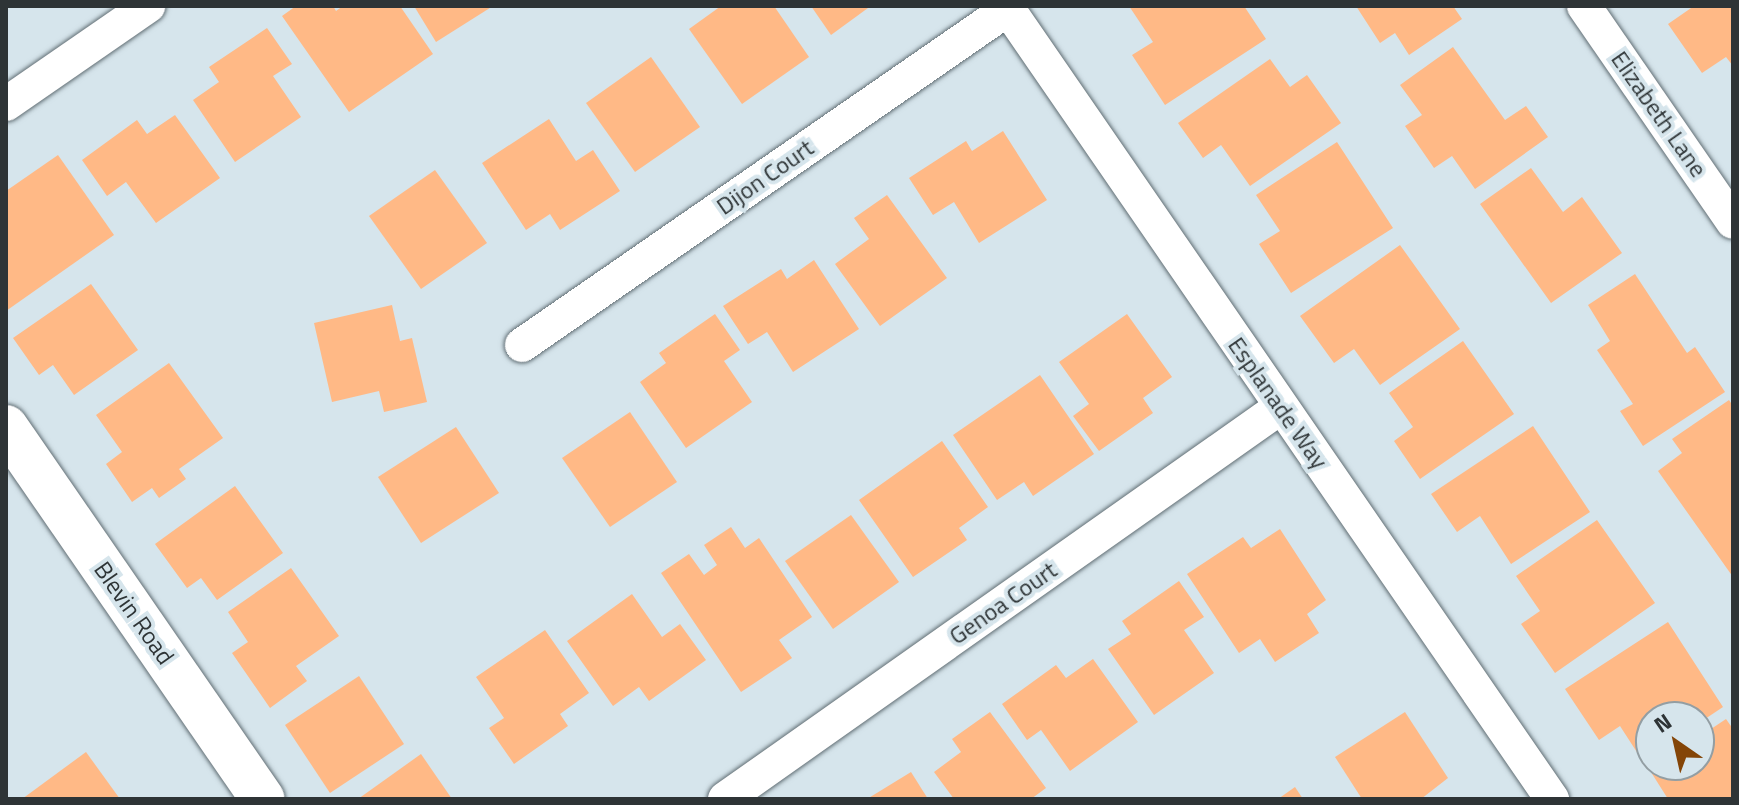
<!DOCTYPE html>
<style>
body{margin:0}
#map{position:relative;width:1739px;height:805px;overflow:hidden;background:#d6e5ec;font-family:"Titillium Web",sans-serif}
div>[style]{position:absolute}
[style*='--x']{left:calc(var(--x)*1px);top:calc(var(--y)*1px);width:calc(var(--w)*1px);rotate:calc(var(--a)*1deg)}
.building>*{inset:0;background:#ffb986}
.roads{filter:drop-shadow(0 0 2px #616e74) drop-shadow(0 0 2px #616e74)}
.street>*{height:34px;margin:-17px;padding:0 17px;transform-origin:17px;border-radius:17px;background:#fff}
.secondary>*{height:44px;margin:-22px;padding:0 22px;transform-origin:22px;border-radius:22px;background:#fff}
span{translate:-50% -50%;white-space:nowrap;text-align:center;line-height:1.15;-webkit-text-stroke:8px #d6e5ec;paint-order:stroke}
.street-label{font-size:24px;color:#2e3436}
.frame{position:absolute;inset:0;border:8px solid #2e3436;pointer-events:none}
.north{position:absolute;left:1635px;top:701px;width:80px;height:80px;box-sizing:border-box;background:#d6e5ec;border:2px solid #939ea3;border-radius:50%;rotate:326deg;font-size:22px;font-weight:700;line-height:32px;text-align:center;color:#2e3436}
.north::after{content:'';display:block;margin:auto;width:28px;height:36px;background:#844507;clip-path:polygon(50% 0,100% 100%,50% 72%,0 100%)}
</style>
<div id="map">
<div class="building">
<div style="clip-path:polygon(296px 6px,333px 6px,336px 11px,343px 6px,400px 6px,433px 54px,349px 112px,282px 16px)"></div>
<div style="clip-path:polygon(414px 6px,493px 6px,436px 42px)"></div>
<div style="clip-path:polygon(721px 6px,774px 6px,809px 57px,742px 104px,689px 29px)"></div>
<div style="clip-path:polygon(811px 6px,866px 6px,868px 8px,831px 35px)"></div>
<div style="clip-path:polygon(1129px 6px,1244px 6px,1266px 39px,1165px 105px,1132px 55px,1153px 42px)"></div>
<div style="clip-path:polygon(1356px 6px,1453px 6px,1462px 19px,1409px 55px,1395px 33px,1380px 43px)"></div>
<div style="clip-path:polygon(1694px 6px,1733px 6px,1733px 66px,1726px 57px,1702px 73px,1668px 24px)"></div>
<div style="clip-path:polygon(267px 28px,292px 64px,273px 76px,301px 117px,235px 162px,193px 100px,219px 82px,209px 67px)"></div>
<div style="clip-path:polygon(1453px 47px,1505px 120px,1526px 106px,1548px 137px,1475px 189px,1452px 156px,1434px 168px,1405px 126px,1422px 115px,1400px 85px)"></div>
<div style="clip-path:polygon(651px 57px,700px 127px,635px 172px,586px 103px)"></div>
<div style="clip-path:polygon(1270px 59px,1290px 87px,1307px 75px,1341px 123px,1250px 186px,1221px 145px,1203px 158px,1178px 123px)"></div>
<div style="clip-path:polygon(175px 115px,220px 178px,156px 223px,126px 182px,107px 196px,82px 160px,137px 120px,147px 134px)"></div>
<div style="clip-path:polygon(549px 119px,576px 161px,593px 150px,620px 191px,560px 230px,550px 214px,526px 230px,482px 163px)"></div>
<div style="clip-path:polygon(1003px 131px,1047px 200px,979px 243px,954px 202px,933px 215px,909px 178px,966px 141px,972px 151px)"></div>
<div style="clip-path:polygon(1337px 142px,1393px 228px,1291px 293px,1259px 244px,1280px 231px,1256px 195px)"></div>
<div style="clip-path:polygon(58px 155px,114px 235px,6px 311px,6px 191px)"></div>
<div style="clip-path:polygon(1531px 168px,1563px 212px,1582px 197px,1622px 253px,1551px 303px,1480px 204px)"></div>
<div style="clip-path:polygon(435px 170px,487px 243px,421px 289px,369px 216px)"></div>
<div style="clip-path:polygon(887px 195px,947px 278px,880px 326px,835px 264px,869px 239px,854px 218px)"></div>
<div style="clip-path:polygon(1400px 245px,1460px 329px,1380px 385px,1354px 349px,1334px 363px,1300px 316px)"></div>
<div style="clip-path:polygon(814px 260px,859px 329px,793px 372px,767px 332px,748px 344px,723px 306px,781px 269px,787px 279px)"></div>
<div style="clip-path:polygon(1635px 274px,1687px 353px,1695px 347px,1725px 392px,1643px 446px,1620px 411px,1633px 404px,1597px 350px,1610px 341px,1588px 305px)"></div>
<div style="clip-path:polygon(91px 284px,138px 350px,74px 395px,53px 365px,39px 375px,13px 338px)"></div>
<div style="clip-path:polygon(392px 305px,400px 341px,412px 338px,427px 402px,384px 412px,379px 391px,332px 402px,314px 323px)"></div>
<div style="clip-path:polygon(715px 314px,740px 350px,724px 361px,752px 402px,686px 448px,640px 382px,666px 363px,659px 353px)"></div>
<div style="clip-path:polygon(1127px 314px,1172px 377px,1143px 398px,1153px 413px,1099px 451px,1073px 416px,1089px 404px,1059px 362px)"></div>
<div style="clip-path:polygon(1463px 341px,1514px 414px,1420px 479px,1394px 441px,1413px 427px,1389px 393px)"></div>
<div style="clip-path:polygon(169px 363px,223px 438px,179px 469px,186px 479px,159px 498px,152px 488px,132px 502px,106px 464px,122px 452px,96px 415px)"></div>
<div style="clip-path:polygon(1040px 375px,1094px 454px,1033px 496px,1024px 482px,997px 500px,953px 435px)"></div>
<div style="clip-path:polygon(1729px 400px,1733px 406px,1733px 577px,1658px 471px,1682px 453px,1672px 439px)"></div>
<div style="clip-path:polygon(630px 412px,677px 482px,610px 527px,562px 458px)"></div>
<div style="clip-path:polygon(1533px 426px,1590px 512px,1511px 564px,1480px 516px,1457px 532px,1431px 494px)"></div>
<div style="clip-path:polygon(456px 427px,499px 493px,421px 543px,378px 477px)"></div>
<div style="clip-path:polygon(942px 441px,988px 507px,959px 528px,967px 540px,913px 577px,859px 500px)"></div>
<div style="clip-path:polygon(235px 486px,283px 553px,217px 600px,201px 578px,187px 588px,155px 544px)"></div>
<div style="clip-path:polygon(851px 515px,899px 582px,833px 629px,785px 561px)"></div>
<div style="clip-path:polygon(1597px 520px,1655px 603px,1555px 673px,1521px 624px,1540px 611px,1516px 576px)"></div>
<div style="clip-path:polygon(731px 527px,745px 548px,759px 538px,812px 617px,779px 640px,792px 658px,741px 692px,661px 573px,689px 554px,704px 575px,717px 565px,704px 545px)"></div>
<div style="clip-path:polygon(1280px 529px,1326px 600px,1307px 614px,1319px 633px,1275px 662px,1260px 639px,1239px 653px,1187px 574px,1243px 537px,1251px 548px)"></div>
<div style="clip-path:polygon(291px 568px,339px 636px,296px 666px,307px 681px,270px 708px,232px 653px,248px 642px,228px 612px)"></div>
<div style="clip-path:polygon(1179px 581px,1204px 617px,1184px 630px,1214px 673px,1154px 715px,1108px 649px,1131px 634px,1122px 621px)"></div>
<div style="clip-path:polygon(632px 594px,662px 637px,680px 624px,706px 660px,649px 701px,639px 687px,613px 706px,567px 641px)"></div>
<div style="clip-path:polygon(1668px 622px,1723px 707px,1699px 723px,1699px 717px,1651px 717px,1651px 755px,1642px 760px,1620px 726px,1599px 740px,1565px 689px)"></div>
<div style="clip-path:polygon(545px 630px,589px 693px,560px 714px,568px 726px,514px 764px,489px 728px,504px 718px,476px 677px)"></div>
<div style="clip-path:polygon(1093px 659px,1138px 722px,1070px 771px,1041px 730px,1027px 740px,1002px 704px,1056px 665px,1066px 678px)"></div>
<div style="clip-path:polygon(359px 676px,404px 744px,330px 793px,285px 725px)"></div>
<div style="clip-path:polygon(990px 712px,1046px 788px,1031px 799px,954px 799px,934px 772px,961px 752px,952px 739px)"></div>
<div style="clip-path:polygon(1405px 712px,1448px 778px,1421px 799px,1362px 799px,1335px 757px)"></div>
<div style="clip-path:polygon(1726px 719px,1733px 729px,1733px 799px,1668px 799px,1649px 769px,1699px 765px,1699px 737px)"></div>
<div style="clip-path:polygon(86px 752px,120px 799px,22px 799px)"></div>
<div style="clip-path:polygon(421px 754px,452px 799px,358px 799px)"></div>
<div style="clip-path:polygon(911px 772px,928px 799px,867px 799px)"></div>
<div style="clip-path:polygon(1295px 787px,1303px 799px,1278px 799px)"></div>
</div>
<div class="roads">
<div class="street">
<div style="--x:1006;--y:6;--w:963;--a:55.45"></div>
<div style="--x:1584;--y:6;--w:262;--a:55.4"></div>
<div style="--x:6;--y:104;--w:173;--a:-34.6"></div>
<div style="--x:522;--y:345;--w:591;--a:-34.66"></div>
<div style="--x:725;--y:799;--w:680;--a:-35.19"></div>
</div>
<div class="secondary">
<div style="--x:6;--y:427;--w:452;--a:55.4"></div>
</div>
</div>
<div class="street-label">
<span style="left:1659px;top:114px;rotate:55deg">Elizabeth Lane</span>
<span style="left:765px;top:177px;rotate:-35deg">Dijon Court</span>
<span style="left:1278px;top:403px;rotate:55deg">Esplanade Way</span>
<span style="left:1003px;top:603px;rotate:-35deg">Genoa Court</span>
<span style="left:134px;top:613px;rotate:55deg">Blevin Road</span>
</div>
<div class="frame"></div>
<div class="north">N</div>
</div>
